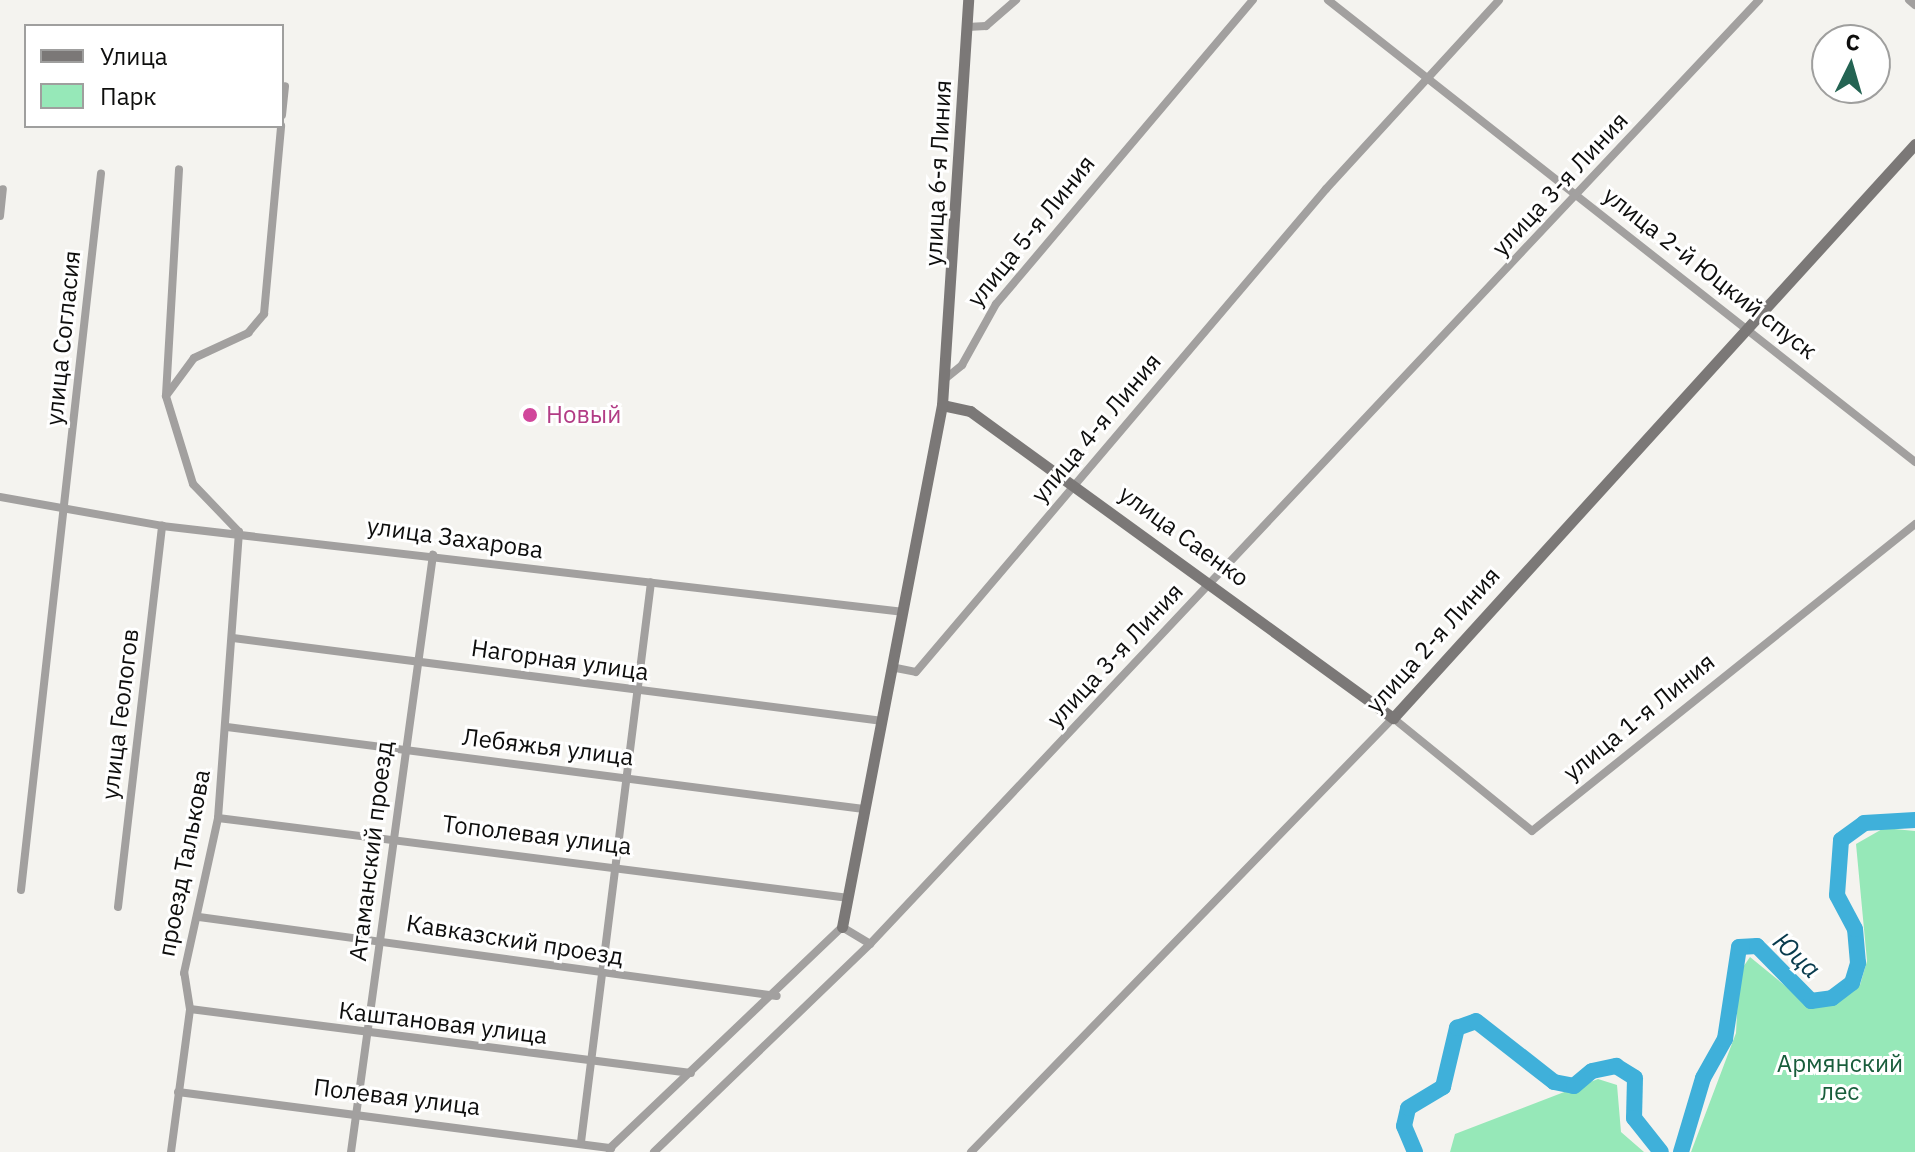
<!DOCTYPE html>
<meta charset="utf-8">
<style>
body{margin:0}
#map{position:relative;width:1915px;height:1152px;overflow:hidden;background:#f4f3ef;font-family:"IBM Plex Sans",sans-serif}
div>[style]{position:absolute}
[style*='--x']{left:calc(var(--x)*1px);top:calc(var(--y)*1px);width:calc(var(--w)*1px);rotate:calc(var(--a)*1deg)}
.green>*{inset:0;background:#96e8b8}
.river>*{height:16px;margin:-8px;padding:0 8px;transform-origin:8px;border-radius:8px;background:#3fb0da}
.street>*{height:8px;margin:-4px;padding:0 4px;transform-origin:4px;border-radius:4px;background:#a2a09f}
.secondary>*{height:11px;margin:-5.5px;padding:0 5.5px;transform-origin:5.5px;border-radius:5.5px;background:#7b7877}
.dots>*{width:22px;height:22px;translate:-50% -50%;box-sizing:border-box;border:4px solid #fff;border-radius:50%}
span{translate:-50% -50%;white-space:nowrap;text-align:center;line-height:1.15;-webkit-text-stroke:6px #fff;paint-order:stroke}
.street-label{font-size:24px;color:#0e0e0d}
.hotel-label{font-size:24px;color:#b23c85}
.left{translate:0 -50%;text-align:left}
.park-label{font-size:24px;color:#185d3b}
.water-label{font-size:26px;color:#073a4c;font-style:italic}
.legend{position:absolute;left:24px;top:24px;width:260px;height:104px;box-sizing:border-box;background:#fff;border:2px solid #9f9f9e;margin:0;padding:10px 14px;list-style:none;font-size:24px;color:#0e0e0d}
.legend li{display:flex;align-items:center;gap:16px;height:40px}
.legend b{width:40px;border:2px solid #9f9f9e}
.north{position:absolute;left:1811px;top:24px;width:80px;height:80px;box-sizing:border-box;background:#fff;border:2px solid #9f9f9e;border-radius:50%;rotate:5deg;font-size:22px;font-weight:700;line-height:32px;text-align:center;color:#0e0e0d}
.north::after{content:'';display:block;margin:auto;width:28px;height:36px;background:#246453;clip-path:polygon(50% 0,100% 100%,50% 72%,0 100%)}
</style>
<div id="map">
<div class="green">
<div style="clip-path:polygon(1884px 828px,1915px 831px,1915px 1152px,1691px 1152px,1736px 1033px,1739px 973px,1750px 957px,1811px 1007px,1836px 1003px,1860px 985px,1867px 961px,1856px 844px)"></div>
<div style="clip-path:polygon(1598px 1079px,1617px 1085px,1621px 1132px,1644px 1152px,1450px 1152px,1455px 1134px)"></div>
</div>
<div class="river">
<div style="--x:1415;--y:1152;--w:28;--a:-113"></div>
<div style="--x:1404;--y:1126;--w:18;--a:-77"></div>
<div style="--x:1408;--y:1108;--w:41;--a:-31"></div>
<div style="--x:1443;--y:1087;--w:61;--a:-76.7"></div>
<div style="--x:1457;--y:1028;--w:20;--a:-20"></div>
<div style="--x:1476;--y:1021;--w:99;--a:38"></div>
<div style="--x:1554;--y:1082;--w:20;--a:11"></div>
<div style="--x:1574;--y:1086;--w:23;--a:-40"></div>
<div style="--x:1592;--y:1071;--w:25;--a:-12"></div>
<div style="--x:1616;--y:1066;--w:22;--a:32"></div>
<div style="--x:1635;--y:1078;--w:40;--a:91.4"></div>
<div style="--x:1634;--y:1118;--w:43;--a:51.5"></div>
<div style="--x:1681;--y:1152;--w:77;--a:-73.4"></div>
<div style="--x:1703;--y:1078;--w:45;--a:-60.6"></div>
<div style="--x:1725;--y:1039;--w:93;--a:-81.3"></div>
<div style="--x:1739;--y:947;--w:18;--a:-3"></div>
<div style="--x:1757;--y:946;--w:77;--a:45.5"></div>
<div style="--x:1811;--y:1001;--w:21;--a:-8"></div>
<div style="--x:1832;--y:998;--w:25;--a:-37"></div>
<div style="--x:1852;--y:983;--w:21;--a:-73"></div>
<div style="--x:1858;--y:963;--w:34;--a:-95"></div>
<div style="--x:1855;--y:929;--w:38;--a:-118"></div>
<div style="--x:1837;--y:895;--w:55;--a:-85.8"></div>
<div style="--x:1841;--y:840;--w:29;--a:-36"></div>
<div style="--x:1864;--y:823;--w:51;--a:-3.4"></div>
</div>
<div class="street">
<div style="--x:1328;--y:0;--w:747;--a:38.2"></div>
<div style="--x:1909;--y:0;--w:8;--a:40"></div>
<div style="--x:967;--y:27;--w:19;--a:-3"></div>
<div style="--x:986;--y:26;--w:40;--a:-41"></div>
<div style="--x:282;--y:115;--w:29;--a:-84"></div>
<div style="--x:0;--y:216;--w:27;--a:-84"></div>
<div style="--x:945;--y:379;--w:22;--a:-39"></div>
<div style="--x:962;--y:365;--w:70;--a:-60.9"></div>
<div style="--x:996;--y:304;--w:398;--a:-49.8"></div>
<div style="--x:166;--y:395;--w:226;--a:-86.7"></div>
<div style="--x:0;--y:497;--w:165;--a:10.1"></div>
<div style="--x:162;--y:526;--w:747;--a:6.61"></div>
<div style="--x:233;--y:638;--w:655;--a:7.28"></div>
<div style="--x:896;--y:668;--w:20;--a:11"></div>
<div style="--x:916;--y:672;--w:634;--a:-49.67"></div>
<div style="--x:1326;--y:189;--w:256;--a:-47.5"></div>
<div style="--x:227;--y:727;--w:642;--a:7.34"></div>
<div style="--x:218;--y:818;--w:636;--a:7.23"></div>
<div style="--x:21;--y:890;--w:721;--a:-83.63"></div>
<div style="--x:118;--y:907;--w:384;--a:-83.4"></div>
<div style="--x:199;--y:917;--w:583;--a:7.78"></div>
<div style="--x:190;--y:1009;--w:505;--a:7.28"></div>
<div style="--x:178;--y:1092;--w:437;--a:7.4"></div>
<div style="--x:581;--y:1142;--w:564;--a:-82.87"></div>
<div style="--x:609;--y:1149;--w:322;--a:-43.6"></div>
<div style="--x:842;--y:927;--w:33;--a:31"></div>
<div style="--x:171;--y:1152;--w:144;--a:-82.4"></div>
<div style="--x:190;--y:1009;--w:36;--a:-99"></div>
<div style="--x:184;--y:973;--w:159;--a:-77.6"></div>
<div style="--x:218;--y:818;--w:287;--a:-85.8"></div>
<div style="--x:239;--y:532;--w:66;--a:-133.8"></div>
<div style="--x:193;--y:484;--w:92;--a:-107.1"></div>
<div style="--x:166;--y:396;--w:47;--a:-53.6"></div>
<div style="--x:194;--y:358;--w:60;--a:-24.8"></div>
<div style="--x:248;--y:333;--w:25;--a:-50"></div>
<div style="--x:264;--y:314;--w:189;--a:-84.8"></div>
<div style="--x:351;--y:1152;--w:603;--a:-82.18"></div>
<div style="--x:654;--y:1152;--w:300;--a:-43.9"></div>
<div style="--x:870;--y:944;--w:1297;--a:-46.72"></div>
<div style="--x:971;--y:1152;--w:605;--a:-45.8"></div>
<div style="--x:1393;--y:718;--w:179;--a:39.1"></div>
<div style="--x:1532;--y:831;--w:491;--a:-38.7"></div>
</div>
<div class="secondary">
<div style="--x:942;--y:405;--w:29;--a:12"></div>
<div style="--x:970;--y:411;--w:523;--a:35.97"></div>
<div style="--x:1393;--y:718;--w:776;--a:-47.72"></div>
<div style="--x:842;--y:927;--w:531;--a:-79.16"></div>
<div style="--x:942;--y:405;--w:406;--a:-86.3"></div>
</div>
<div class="dots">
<div style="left:530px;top:415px;background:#d1479c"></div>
</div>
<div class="street-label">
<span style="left:938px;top:173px;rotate:-87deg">улица 6-я Линия</span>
<span style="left:1560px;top:184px;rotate:-47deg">улица 3-я Линия</span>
<span style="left:1031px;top:231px;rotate:-51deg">улица 5-я Линия</span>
<span style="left:1710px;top:273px;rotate:38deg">улица 2-й Юцкий спуск</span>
<span style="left:63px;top:338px;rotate:-84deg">улица Согласия</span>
<span style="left:1096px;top:428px;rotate:-50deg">улица 4-я Линия</span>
<span style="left:1184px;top:536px;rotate:36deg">улица Саенко</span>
<span style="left:455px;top:538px;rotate:8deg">улица Захарова</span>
<span style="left:1433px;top:640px;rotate:-48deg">улица 2-я Линия</span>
<span style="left:1115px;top:655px;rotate:-47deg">улица 3-я Линия</span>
<span style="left:560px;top:660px;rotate:8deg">Нагорная улица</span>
<span style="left:120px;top:714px;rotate:-83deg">улица Геологов</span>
<span style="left:1639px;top:717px;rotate:-39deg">улица 1-я Линия</span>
<span style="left:548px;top:747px;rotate:7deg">Лебяжья улица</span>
<span style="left:537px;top:835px;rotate:7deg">Тополевая улица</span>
<span style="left:371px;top:851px;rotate:-83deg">Атаманский проезд</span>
<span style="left:184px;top:863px;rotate:-79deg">проезд Талькова</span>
<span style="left:515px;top:940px;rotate:9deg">Кавказский проезд</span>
<span style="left:443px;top:1023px;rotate:7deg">Каштановая улица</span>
<span style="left:397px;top:1097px;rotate:7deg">Полевая улица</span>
</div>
<div class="hotel-label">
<span class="left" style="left:546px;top:415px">Новый</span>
</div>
<div class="park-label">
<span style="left:1840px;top:1078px">Армянский<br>лес</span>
</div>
<div class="water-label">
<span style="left:1797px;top:955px;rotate:43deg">Юца</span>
</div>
<ul class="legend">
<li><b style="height:10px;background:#7b7877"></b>Улица</li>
<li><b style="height:22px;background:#96e8b8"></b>Парк</li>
</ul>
<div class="north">С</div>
</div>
